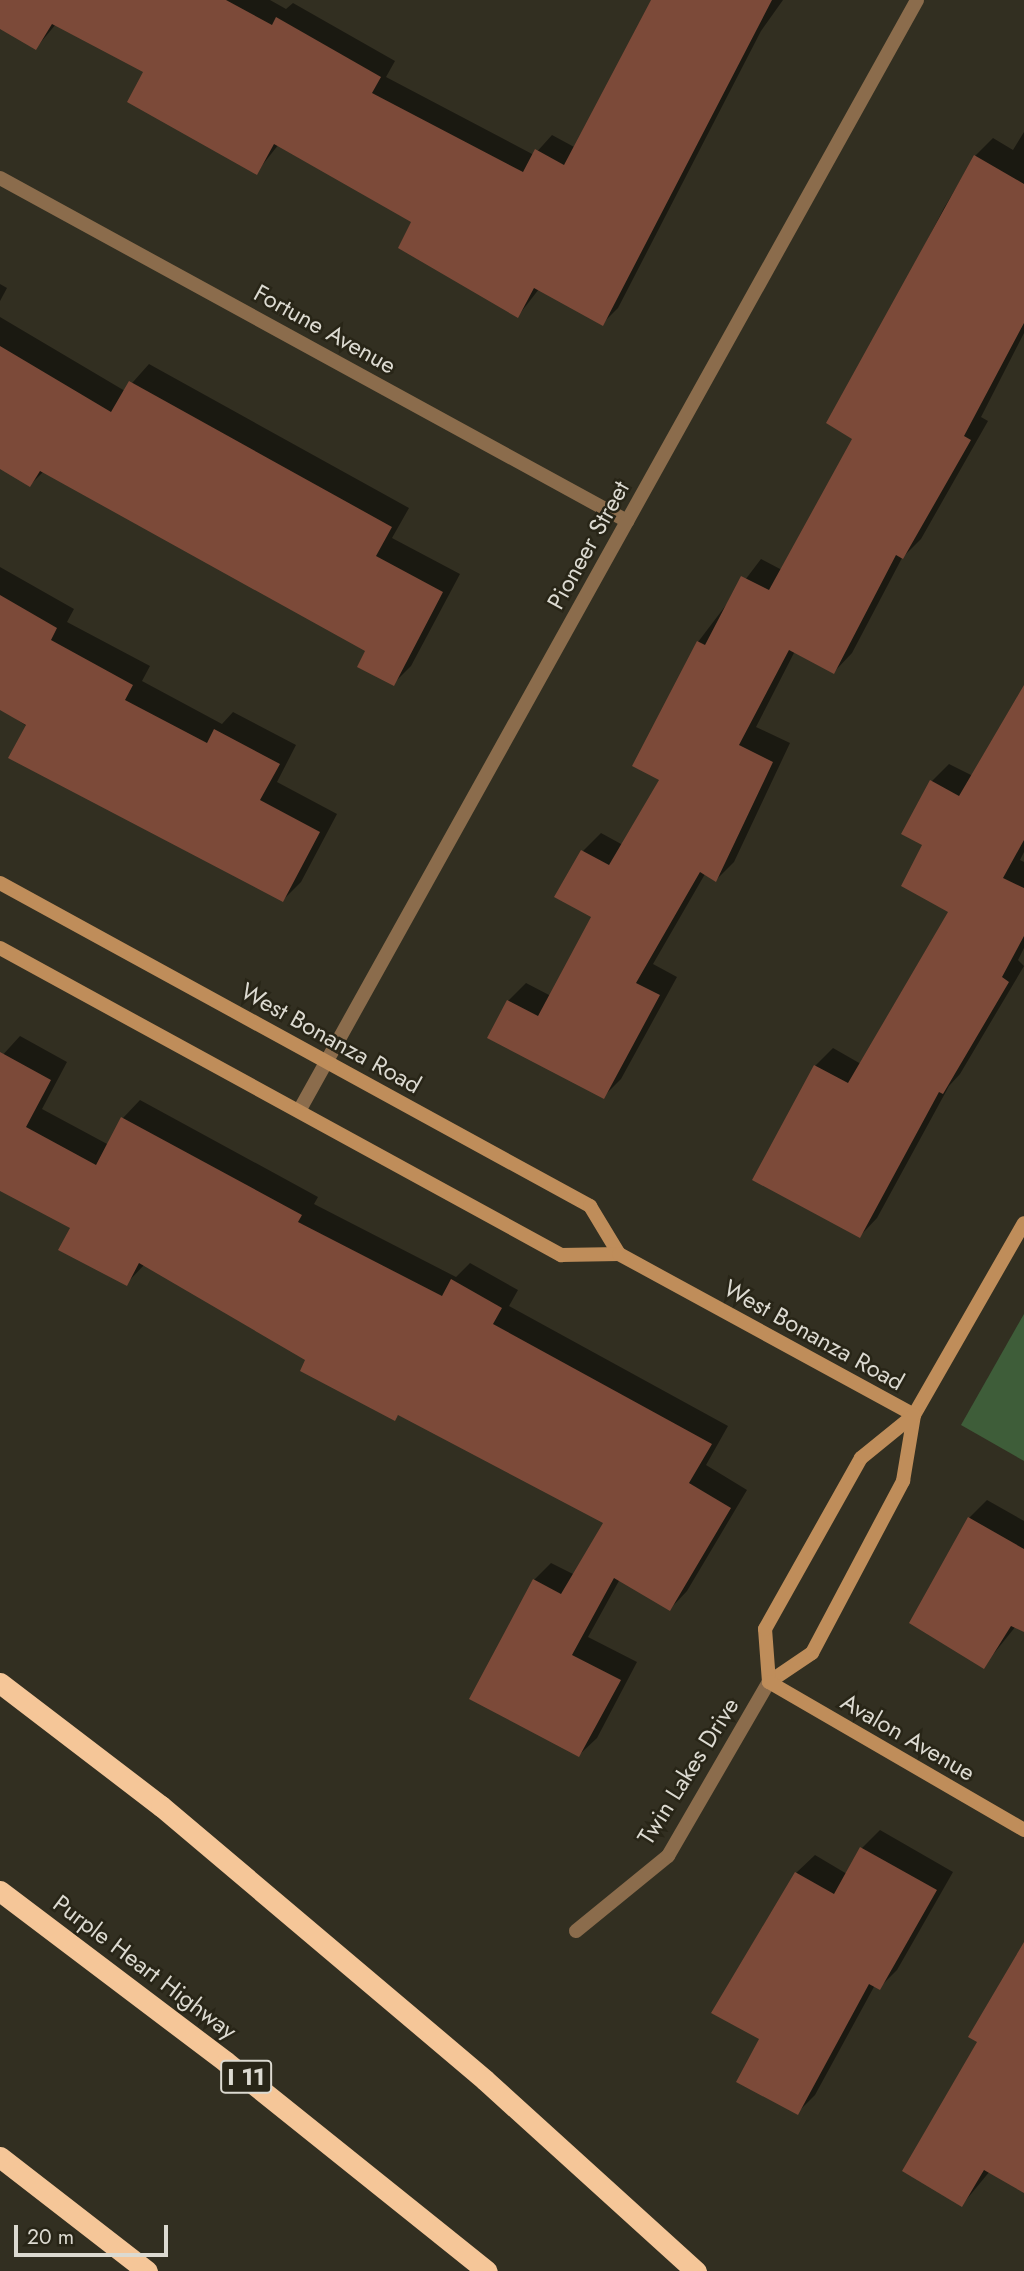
<!DOCTYPE html>
<style>
body{margin:0}
#map{position:relative;width:1024px;height:2271px;overflow:hidden;background:#322f21;font-family:Jost,sans-serif}
div>[style]{position:absolute}
[style*='--x']{left:calc(var(--x)*1px);top:calc(var(--y)*1px);width:calc(var(--w)*1px);rotate:calc(var(--a)*1deg)}
.green>*{inset:0;background:#3e5d39}
.shadow>*{inset:0;background:#0007}
.building>*{inset:0;background:#7c4a39}
.street>*{height:14px;margin:-7px;padding:0 7px;transform-origin:7px;border-radius:7px;background:#8b6c4c}
.secondary>*{height:14px;margin:-7px;padding:0 7px;transform-origin:7px;border-radius:7px;background:#bf8d5a}
.highway>*{height:21px;margin:-10.5px;padding:0 10.5px;transform-origin:10.5px;border-radius:10.5px;background:#f5c698}
span{translate:-50% -50%;white-space:nowrap;text-align:center;line-height:1.15;-webkit-text-stroke:5px #282517;paint-order:stroke}
.shield-label span{padding:2px 5px;background:#282517;border:2px solid;border-radius:5px;-webkit-text-stroke-width:0}
.shield-label{font-size:23px;color:#dcdad1;font-weight:700}
.street-label{font-size:24px;color:#dcdad1}
.scale{position:absolute;left:14px;top:2225px;width:154px;height:32px;box-sizing:border-box;border:4px solid #dcdad1;border-top:0;padding-left:9px;font-size:21px;line-height:24px;white-space:nowrap;color:#dcdad1;-webkit-text-stroke:5px #282517;paint-order:stroke}
</style>
<div id="map">
<div class="green">
<div style="clip-path:polygon(1024px 1314px,1024px 1461px,961px 1425px)"></div>
</div>
<div class="shadow">
<div style="clip-path:polygon(0 0,270px 0,286px 9px,293px 3px,395px 61px,386px 77px,534px 155px,552px 135px,576px 148px,653px 0,783px 0,761px 31px,618px 308px,602px 324px,539px 289px,518px 316px,414px 221px,279px 144px,256px 173px,145px 71px,56px 24px,36px 48px,0 27px)"></div>
<div style="clip-path:polygon(1024px 132px,1024px 333px,981px 417px,988px 421px,921px 539px,902px 558px,852px 653px,834px 672px,795px 651px,756px 727px,790px 743px,734px 862px,716px 880px,705px 874px,653px 964px,677px 977px,621px 1079px,603px 1097px,508px 1001px,526px 983px,551px 996px,593px 917px,557px 896px,583px 851px,601px 833px,623px 845px,661px 779px,698px 642px,761px 559px,782px 570px,854px 438px,858px 374px,944px 208px,975px 156px,993px 138px,1013px 150px)"></div>
<div style="clip-path:polygon(0 284px,7px 288px,0 301px)"></div>
<div style="clip-path:polygon(0 317px,125px 391px,149px 364px,409px 508px,392px 538px,460px 574px,411px 666px,393px 684px,367px 651px,44px 471px,30px 485px,0 468px)"></div>
<div style="clip-path:polygon(0 567px,74px 609px,67px 622px,150px 666px,142px 681px,222px 724px,233px 712px,296px 745px,277px 782px,337px 814px,301px 882px,283px 900px,0 708px)"></div>
<div style="clip-path:polygon(1024px 688px,1024px 852px,1020px 860px,1024px 862px,1024px 948px,1018px 960px,1024px 966px,960px 1074px,949px 1086px,877px 1218px,860px 1236px,815px 1066px,833px 1048px,861px 1064px,951px 911px,925px 845px,932px 781px,949px 764px,973px 776px)"></div>
<div style="clip-path:polygon(20px 1036px,67px 1062px,42px 1109px,109px 1145px,123px 1118px,140px 1100px,318px 1197px,314px 1204px,456px 1277px,470px 1263px,518px 1290px,509px 1306px,728px 1426px,706px 1465px,747px 1490px,687px 1591px,670px 1609px,620px 1579px,588px 1637px,637px 1662px,597px 1738px,579px 1755px,534px 1580px,551px 1563px,575px 1575px,605px 1522px,400px 1413px,395px 1418px,307px 1360px,145px 1264px,126px 1284px,72px 1228px,0 1189px,0 1058px)"></div>
<div style="clip-path:polygon(987px 1500px,1024px 1521px,1024px 1630px,1016px 1626px,983px 1667px,969px 1518px)"></div>
<div style="clip-path:polygon(880px 1830px,953px 1872px,897px 1970px,879px 1988px,875px 1985px,815px 2095px,797px 2113px,762px 2039px,796px 1873px,815px 1855px,847px 1874px,862px 1848px)"></div>
<div style="clip-path:polygon(1024px 1946px,1024px 2191px,990px 2171px,962px 2205px,979px 2042px)"></div>
</div>
<div class="building">
<div style="clip-path:polygon(0 0,226px 0,272px 25px,276px 17px,381px 77px,372px 93px,523px 172px,535px 149px,564px 165px,651px 0,772px 0,603px 326px,534px 288px,518px 318px,398px 248px,411px 222px,274px 144px,257px 175px,127px 102px,143px 72px,52px 24px,36px 50px,0 29px)"></div>
<div style="clip-path:polygon(974px 155px,1024px 184px,1024px 323px,964px 436px,971px 440px,903px 559px,896px 555px,834px 674px,789px 650px,739px 745px,773px 762px,716px 882px,700px 872px,636px 983px,660px 995px,604px 1099px,487px 1038px,507px 1000px,538px 1016px,591px 917px,554px 897px,581px 850px,609px 865px,659px 780px,632px 766px,697px 641px,705px 645px,741px 576px,769px 590px,852px 439px,826px 423px)"></div>
<div style="clip-path:polygon(0 346px,111px 412px,129px 381px,392px 527px,376px 556px,443px 592px,394px 686px,357px 667px,365px 651px,40px 471px,30px 487px,0 469px)"></div>
<div style="clip-path:polygon(0 595px,57px 628px,51px 640px,133px 685px,125px 700px,207px 743px,214px 729px,280px 764px,260px 800px,320px 832px,283px 902px,8px 758px,26px 725px,0 710px)"></div>
<div style="clip-path:polygon(1024px 685px,1024px 840px,1003px 878px,1024px 888px,1024px 936px,1002px 977px,1009px 982px,943px 1094px,939px 1092px,860px 1238px,752px 1180px,814px 1065px,848px 1083px,948px 912px,901px 886px,922px 845px,901px 834px,930px 780px,959px 796px)"></div>
<div style="clip-path:polygon(0 1052px,51px 1080px,26px 1127px,96px 1165px,121px 1117px,302px 1215px,298px 1222px,442px 1296px,451px 1279px,502px 1308px,493px 1324px,712px 1444px,689px 1483px,731px 1508px,670px 1611px,614px 1578px,572px 1655px,621px 1680px,579px 1757px,469px 1699px,533px 1579px,561px 1594px,603px 1523px,398px 1415px,395px 1421px,300px 1371px,305px 1360px,139px 1263px,127px 1286px,58px 1250px,70px 1228px,0 1191px)"></div>
<div style="clip-path:polygon(968px 1517px,1024px 1549px,1024px 1632px,1011px 1626px,984px 1669px,909px 1623px)"></div>
<div style="clip-path:polygon(860px 1847px,937px 1890px,880px 1990px,869px 1984px,798px 2115px,736px 2082px,759px 2039px,711px 2013px,795px 1872px,834px 1894px)"></div>
<div style="clip-path:polygon(1024px 1942px,1024px 2193px,984px 2170px,962px 2207px,902px 2171px,977px 2042px,968px 2037px)"></div>
</div>
<div class="street">
<div style="--x:0;--y:178;--w:715;--a:28.68"></div>
<div style="--x:299;--y:1111;--w:1271;--a:-60.91"></div>
<div style="--x:576;--y:1931;--w:119;--a:-39.2"></div>
<div style="--x:668;--y:1856;--w:201;--a:-59.9"></div>
</div>
<div class="secondary">
<div style="--x:0;--y:883;--w:673;--a:28.7"></div>
<div style="--x:590;--y:1206;--w:56;--a:58.9"></div>
<div style="--x:0;--y:948;--w:640;--a:28.69"></div>
<div style="--x:561;--y:1255;--w:58;--a:-1"></div>
<div style="--x:619;--y:1254;--w:336;--a:28.6"></div>
<div style="--x:769;--y:1682;--w:52;--a:-34"></div>
<div style="--x:812;--y:1653;--w:195;--a:-62.1"></div>
<div style="--x:903;--y:1481;--w:67;--a:-80.5"></div>
<div style="--x:914;--y:1415;--w:221;--a:-60.2"></div>
<div style="--x:769;--y:1682;--w:53;--a:-94.3"></div>
<div style="--x:765;--y:1629;--w:196;--a:-60.7"></div>
<div style="--x:861;--y:1458;--w:68;--a:-39.1"></div>
<div style="--x:769;--y:1682;--w:295;--a:30.1"></div>
</div>
<div class="highway">
<div style="--x:0;--y:1683;--w:203;--a:37.4"></div>
<div style="--x:161;--y:1806;--w:424;--a:40.2"></div>
<div style="--x:485;--y:2080;--w:285;--a:42.2"></div>
<div style="--x:0;--y:1891;--w:283;--a:37.1"></div>
<div style="--x:226;--y:2062;--w:334;--a:38.7"></div>
<div style="--x:0;--y:2157;--w:186;--a:37.8"></div>
</div>
<div class="shield-label">
<span style="left:246px;top:2077px">I 11</span>
</div>
<div class="street-label">
<span style="left:325px;top:329px;rotate:29deg">Fortune Avenue</span>
<span style="left:588px;top:545px;rotate:-61deg">Pioneer Street</span>
<span style="left:331px;top:1038px;rotate:29deg">West Bonanza Road</span>
<span style="left:814px;top:1335px;rotate:29deg">West Bonanza Road</span>
<span style="left:908px;top:1737px;rotate:30deg">Avalon Avenue</span>
<span style="left:688px;top:1771px;rotate:-58deg">Twin Lakes Drive</span>
<span style="left:145px;top:1967px;rotate:37deg">Purple Heart Highway</span>
</div>
<div class="scale">20 m</div>
</div>
